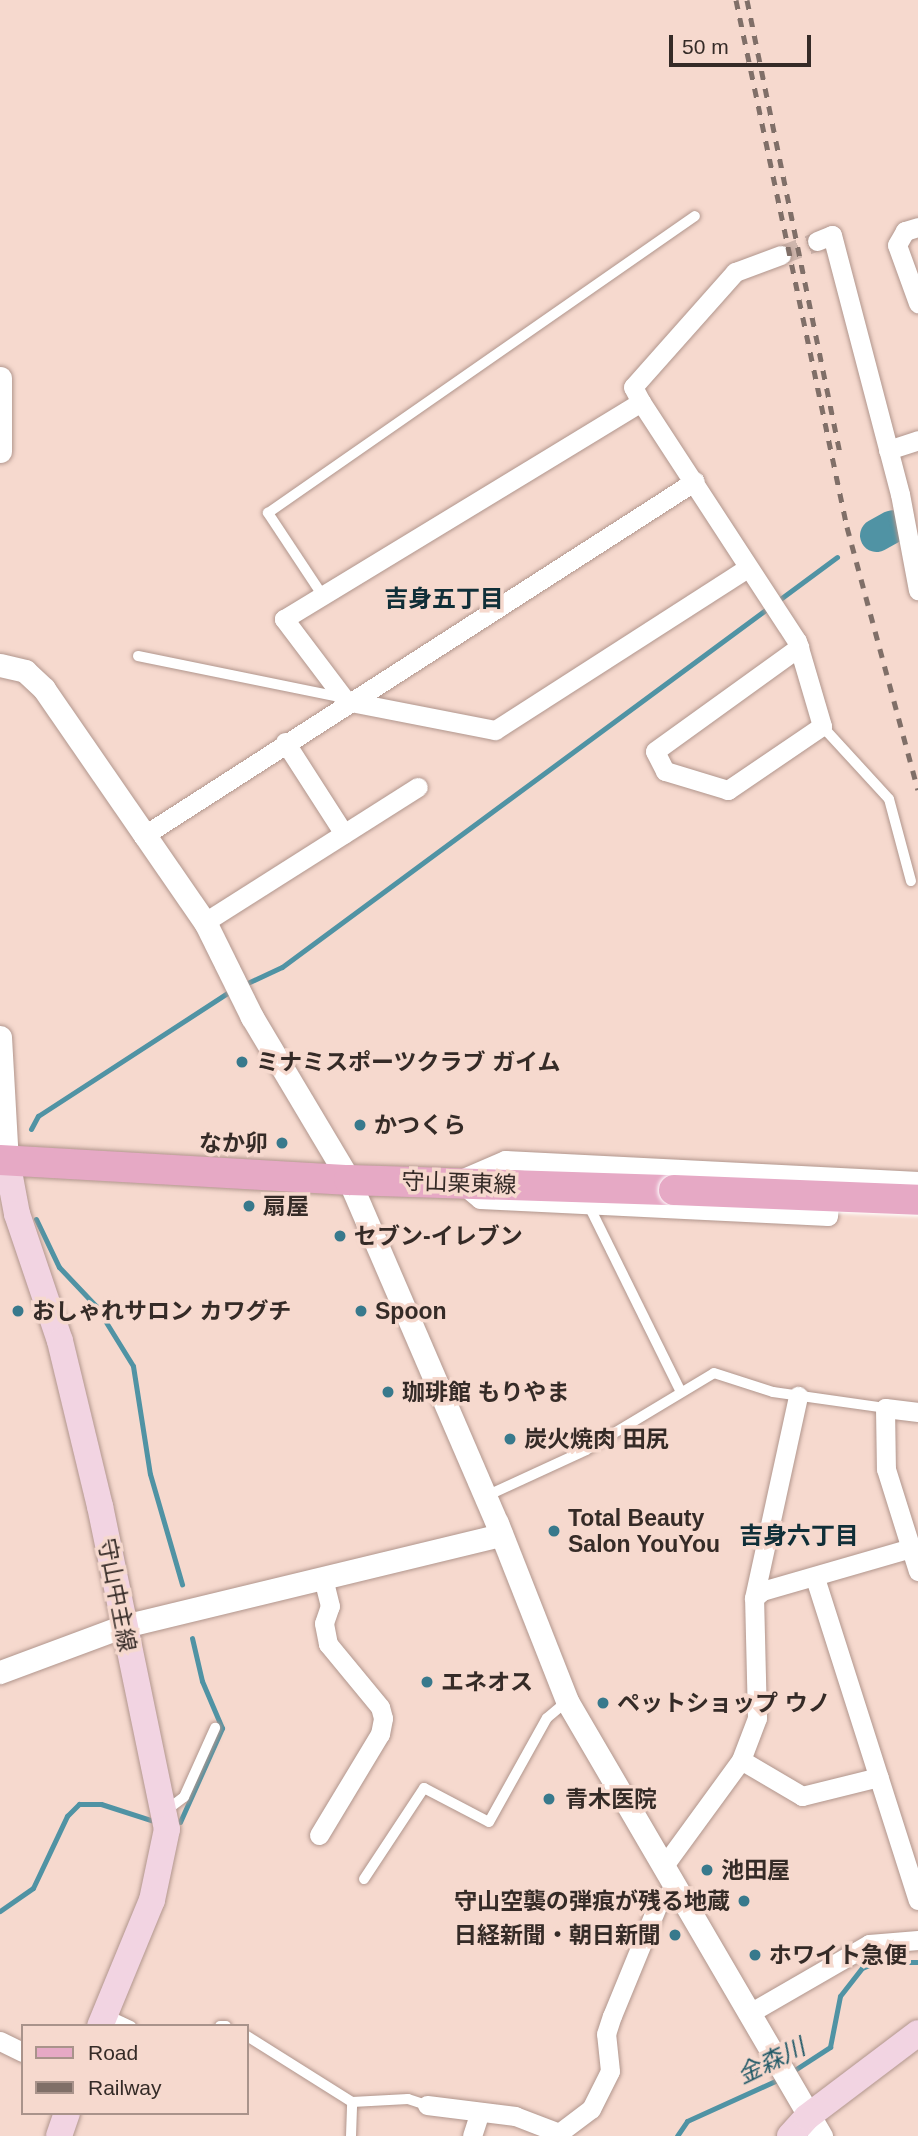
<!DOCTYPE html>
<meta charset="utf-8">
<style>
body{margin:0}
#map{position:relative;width:918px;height:2136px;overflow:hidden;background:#f6d9ce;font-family:Helvetica,"Noto Sans JP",sans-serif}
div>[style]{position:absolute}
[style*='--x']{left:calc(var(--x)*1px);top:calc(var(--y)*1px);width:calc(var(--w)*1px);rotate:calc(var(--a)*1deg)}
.stream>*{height:5px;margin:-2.5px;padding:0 2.5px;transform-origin:2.5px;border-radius:2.5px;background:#5093a4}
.river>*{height:33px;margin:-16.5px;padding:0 16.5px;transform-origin:16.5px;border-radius:16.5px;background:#5093a4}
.minor-tunnel>*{height:19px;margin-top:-9.5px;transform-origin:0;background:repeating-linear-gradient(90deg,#cfb6ad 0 19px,transparent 0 29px)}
.roads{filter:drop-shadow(0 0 2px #b1968d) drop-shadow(0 0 2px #b1968d)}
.service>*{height:10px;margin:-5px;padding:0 5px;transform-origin:5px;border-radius:5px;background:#fff}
.minor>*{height:19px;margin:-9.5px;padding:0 9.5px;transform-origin:9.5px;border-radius:9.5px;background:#fff}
.tertiary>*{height:23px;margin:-11.5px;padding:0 11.5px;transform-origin:11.5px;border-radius:11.5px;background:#fff}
.secondary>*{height:26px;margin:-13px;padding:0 13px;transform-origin:13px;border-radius:13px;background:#f2d4e2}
.primary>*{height:30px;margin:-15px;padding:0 15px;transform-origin:15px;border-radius:15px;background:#e6a9c5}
.rail>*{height:5px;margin-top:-2.5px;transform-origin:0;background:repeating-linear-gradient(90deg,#806f68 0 9px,transparent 0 18px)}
.bridges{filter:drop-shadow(0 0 2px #fff) drop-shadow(0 0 2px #fff)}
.primary-bridge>*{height:30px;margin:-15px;padding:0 15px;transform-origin:15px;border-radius:15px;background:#e6a9c5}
.dots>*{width:19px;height:19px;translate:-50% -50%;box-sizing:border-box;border:4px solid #f6d9ce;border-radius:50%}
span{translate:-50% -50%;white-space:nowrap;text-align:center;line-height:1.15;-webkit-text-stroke:7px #f6d9ce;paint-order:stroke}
.poi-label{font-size:23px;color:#352b27;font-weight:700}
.left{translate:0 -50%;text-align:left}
.right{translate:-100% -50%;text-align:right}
.street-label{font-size:23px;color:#352b27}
.neighbourhood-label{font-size:24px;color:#102f38;font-weight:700}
.water-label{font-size:24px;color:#215967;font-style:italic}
.legend{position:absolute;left:21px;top:2024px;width:228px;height:91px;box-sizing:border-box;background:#f6d9ce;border:2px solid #a9938b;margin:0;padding:9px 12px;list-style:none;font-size:21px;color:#352b27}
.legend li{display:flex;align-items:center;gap:14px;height:35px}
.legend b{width:35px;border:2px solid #a9938b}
.scale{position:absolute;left:669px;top:35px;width:142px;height:32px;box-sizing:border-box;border:4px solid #352b27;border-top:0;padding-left:9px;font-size:21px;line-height:24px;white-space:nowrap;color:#352b27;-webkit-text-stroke:5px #f6d9ce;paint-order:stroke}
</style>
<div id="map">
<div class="stream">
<div style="--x:241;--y:986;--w:45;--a:-24.9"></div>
<div style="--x:282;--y:967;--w:690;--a:-36.45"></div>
<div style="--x:31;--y:1129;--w:15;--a:-62"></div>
<div style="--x:38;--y:1116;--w:231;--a:-33"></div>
<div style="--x:36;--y:1219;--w:53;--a:64.4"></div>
<div style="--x:59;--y:1267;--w:54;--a:46.5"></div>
<div style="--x:96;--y:1306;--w:70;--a:58.3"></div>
<div style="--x:133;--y:1366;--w:109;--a:81.1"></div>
<div style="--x:150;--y:1474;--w:115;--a:73.8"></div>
<div style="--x:180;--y:1822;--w:103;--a:-65.9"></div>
<div style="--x:222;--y:1728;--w:51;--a:-113.1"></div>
<div style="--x:202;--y:1681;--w:44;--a:-103.1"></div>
<div style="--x:0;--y:1911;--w:40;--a:-34.9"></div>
<div style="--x:33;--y:1888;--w:80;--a:-64.7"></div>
<div style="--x:67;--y:1816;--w:17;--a:-45"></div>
<div style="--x:79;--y:1804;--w:22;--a:0"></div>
<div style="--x:101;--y:1804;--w:59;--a:17.8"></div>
<div style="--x:790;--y:2073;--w:48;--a:-33"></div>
<div style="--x:830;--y:2047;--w:52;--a:-78.9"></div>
<div style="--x:840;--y:1996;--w:36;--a:-52"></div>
<div style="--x:862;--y:1968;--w:16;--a:-22"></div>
<div style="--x:877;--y:1962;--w:41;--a:0"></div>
<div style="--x:677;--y:2136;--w:18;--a:-56"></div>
<div style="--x:687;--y:2121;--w:104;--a:-24.4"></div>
</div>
<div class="river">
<div style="--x:876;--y:535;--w:18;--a:-29"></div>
</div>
<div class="minor-tunnel">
<div style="--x:781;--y:255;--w:39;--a:-21"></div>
</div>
<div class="roads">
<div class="service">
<div style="--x:323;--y:596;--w:100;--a:-123.5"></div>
<div style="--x:268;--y:513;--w:520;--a:-34.82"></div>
<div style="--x:138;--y:656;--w:206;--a:11.5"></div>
<div style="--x:822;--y:726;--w:99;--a:47.5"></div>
<div style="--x:889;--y:799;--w:85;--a:75"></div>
<div style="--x:590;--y:1208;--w:205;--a:63.7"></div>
<div style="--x:484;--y:1497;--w:112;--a:-24.7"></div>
<div style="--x:586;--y:1450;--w:149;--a:-31"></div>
<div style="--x:714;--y:1373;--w:62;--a:17.9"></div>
<div style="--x:773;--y:1392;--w:113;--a:8.1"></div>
<div style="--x:164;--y:1812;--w:25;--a:-37"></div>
<div style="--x:184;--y:1797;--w:76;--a:-65.8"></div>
<div style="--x:364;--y:1879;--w:109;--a:-56.6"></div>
<div style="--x:424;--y:1788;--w:73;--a:27.6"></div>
<div style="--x:489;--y:1822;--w:119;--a:-60.9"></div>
<div style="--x:547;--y:1718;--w:26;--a:-40"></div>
<div style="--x:105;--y:2014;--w:29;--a:25"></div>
<div style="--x:220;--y:2026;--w:6;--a:0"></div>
<div style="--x:247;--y:2036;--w:124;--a:32.2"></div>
<div style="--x:352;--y:2102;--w:56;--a:-3.1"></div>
<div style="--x:408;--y:2099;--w:20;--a:18"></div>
<div style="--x:351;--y:2136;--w:34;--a:-88"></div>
</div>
<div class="minor">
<div style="--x:918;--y:227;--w:14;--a:163"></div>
<div style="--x:905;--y:231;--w:16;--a:120"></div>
<div style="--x:897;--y:245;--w:62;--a:70.1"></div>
<div style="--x:817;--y:241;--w:16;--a:-22"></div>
<div style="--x:832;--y:235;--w:268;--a:75.3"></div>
<div style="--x:900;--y:494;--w:98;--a:79.4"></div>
<div style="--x:641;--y:402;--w:17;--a:-118"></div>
<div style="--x:633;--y:387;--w:154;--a:-48.4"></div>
<div style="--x:735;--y:272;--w:49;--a:-20.3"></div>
<div style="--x:888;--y:450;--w:32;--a:-18"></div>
<div style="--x:746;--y:569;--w:298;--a:147.3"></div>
<div style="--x:495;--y:730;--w:152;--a:-169"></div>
<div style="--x:346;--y:701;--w:103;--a:-127.1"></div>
<div style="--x:284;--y:619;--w:418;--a:-31.3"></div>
<div style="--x:641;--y:402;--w:285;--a:56.9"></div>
<div style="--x:797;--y:641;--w:89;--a:73.6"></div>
<div style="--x:822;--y:726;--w:114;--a:145.8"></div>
<div style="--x:728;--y:790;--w:66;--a:-163.2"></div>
<div style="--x:665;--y:771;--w:22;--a:-117"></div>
<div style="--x:655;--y:751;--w:178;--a:-35.8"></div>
<div style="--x:285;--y:742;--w:109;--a:57.3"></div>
<div style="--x:143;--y:836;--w:656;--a:-32.75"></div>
<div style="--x:205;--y:922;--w:252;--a:-32.4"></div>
<div style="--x:461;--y:1179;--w:48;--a:-23.4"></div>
<div style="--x:505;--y:1160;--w:414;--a:2.9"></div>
<div style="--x:462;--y:1184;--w:23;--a:40"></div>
<div style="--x:480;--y:1199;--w:348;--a:2.8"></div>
<div style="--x:828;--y:1216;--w:32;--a:-86"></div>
<div style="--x:918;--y:1412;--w:33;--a:-173"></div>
<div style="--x:885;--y:1408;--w:61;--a:89.1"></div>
<div style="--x:886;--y:1469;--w:107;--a:72.6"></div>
<div style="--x:815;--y:1578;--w:338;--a:72.3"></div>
<div style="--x:754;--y:1598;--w:207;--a:-77.7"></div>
<div style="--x:741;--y:1760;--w:71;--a:30.5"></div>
<div style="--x:802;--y:1796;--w:79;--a:-13.9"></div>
<div style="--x:319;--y:1835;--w:118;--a:-58.9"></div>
<div style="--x:380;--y:1734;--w:16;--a:-79"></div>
<div style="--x:383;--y:1718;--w:11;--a:-105"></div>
<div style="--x:380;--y:1707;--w:82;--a:-129.5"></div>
<div style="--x:328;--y:1644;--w:21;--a:-101"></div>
<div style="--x:324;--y:1623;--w:18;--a:-71"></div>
<div style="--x:330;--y:1606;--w:30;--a:-104"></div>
<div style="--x:663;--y:1867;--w:132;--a:-53.9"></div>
<div style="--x:741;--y:1760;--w:45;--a:-69.1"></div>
<div style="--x:757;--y:1718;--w:120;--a:-91.4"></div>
<div style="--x:754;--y:1598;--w:11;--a:-41"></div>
<div style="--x:762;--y:1591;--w:155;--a:-16.1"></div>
<div style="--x:748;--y:2014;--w:140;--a:-30"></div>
<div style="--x:869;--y:1944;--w:49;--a:-4.7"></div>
<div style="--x:0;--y:2041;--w:25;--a:26"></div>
<div style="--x:427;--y:2105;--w:89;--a:7.1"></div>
<div style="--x:515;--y:2116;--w:47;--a:21.1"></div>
<div style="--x:559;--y:2133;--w:40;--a:-37"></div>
<div style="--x:591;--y:2109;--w:42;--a:-63.4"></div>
<div style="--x:610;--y:2071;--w:37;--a:-96"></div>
<div style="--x:606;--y:2034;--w:19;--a:-72"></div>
<div style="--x:612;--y:2016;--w:121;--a:-67.7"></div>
<div style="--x:658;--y:1904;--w:25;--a:-43"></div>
<div style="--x:472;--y:2136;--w:25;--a:-72"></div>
</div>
<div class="tertiary">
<div style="--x:0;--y:378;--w:73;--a:90"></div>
<div style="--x:0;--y:665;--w:26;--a:13"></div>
<div style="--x:25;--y:671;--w:26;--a:43"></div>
<div style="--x:44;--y:689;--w:283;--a:55.4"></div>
<div style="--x:205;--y:922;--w:106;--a:63.7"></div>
<div style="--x:252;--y:1017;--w:190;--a:59.2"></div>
<div style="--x:349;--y:1180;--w:374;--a:66.7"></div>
<div style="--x:497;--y:1523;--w:191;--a:68.5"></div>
<div style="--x:567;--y:1701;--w:504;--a:59.72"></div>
<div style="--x:0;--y:1037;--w:124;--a:86.8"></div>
<div style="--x:0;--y:1672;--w:132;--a:-20.4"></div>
<div style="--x:124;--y:1626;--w:388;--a:-13.6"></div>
</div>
<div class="secondary">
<div style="--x:7;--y:1161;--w:54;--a:79.3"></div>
<div style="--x:17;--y:1214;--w:134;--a:71.3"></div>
<div style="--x:60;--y:1341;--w:170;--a:76.4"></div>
<div style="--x:100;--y:1506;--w:330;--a:78.3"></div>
<div style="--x:167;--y:1829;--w:73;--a:101.9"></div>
<div style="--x:152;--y:1900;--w:136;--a:112.4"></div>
<div style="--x:59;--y:2136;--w:24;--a:-71"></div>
<div style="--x:790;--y:2136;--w:25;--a:-48"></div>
<div style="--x:807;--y:2117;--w:139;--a:-37.1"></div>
</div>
<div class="primary">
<div style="--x:0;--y:1160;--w:350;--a:3.3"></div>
<div style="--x:349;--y:1180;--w:325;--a:1.8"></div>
</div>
</div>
<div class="rail">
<div style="--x:736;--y:0;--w:539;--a:78.11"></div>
<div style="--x:847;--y:527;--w:272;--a:74.9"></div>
<div style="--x:747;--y:0;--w:466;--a:78.4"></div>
</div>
<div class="bridges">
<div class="primary-bridge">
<div style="--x:674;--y:1190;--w:244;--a:2.3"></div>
</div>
</div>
<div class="dots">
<div style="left:242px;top:1062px;background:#38798c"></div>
<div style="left:360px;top:1125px;background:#38798c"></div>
<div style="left:282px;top:1143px;background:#38798c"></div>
<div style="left:249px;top:1206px;background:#38798c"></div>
<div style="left:340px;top:1236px;background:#38798c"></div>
<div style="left:18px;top:1311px;background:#38798c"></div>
<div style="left:361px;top:1311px;background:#38798c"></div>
<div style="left:388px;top:1392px;background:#38798c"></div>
<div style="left:510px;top:1439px;background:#38798c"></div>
<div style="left:554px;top:1531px;background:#38798c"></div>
<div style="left:427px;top:1682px;background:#38798c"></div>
<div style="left:603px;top:1703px;background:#38798c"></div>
<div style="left:549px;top:1799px;background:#38798c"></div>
<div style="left:707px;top:1870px;background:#38798c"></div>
<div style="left:744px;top:1901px;background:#38798c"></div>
<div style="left:675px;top:1935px;background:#38798c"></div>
<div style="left:755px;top:1955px;background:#38798c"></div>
</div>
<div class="poi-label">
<span class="left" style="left:256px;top:1062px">ミナミスポーツクラブ ガイム</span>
<span class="left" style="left:374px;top:1125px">かつくら</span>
<span class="right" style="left:268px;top:1143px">なか卯</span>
<span class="left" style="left:263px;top:1206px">扇屋</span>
<span class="left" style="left:354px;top:1236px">セブン-イレブン</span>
<span class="left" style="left:32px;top:1311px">おしゃれサロン カワグチ</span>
<span class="left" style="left:375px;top:1311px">Spoon</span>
<span class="left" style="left:402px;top:1392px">珈琲館 もりやま</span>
<span class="left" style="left:524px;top:1439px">炭火焼肉 田尻</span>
<span class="left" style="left:568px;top:1531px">Total Beauty<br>Salon YouYou</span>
<span class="left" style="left:441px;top:1682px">エネオス</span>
<span class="left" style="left:617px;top:1703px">ペットショップ ウノ</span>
<span class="left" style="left:565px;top:1799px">青木医院</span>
<span class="left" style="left:721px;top:1870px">池田屋</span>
<span class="right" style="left:730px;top:1901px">守山空襲の弾痕が残る地蔵</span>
<span class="right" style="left:661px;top:1935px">日経新聞・朝日新聞</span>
<span class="left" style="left:769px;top:1955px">ホワイト急便</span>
</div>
<div class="street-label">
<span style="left:459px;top:1183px;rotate:2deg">守山栗東線</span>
<span style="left:117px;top:1595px;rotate:79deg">守山中主線</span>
</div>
<div class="neighbourhood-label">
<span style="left:444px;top:599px">吉身五丁目</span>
<span style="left:799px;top:1536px">吉身六丁目</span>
</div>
<div class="water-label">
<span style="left:771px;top:2061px;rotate:-26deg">金森川</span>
</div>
<ul class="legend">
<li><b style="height:9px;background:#e6a9c5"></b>Road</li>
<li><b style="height:9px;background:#806f68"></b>Railway</li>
</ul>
<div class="scale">50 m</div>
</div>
